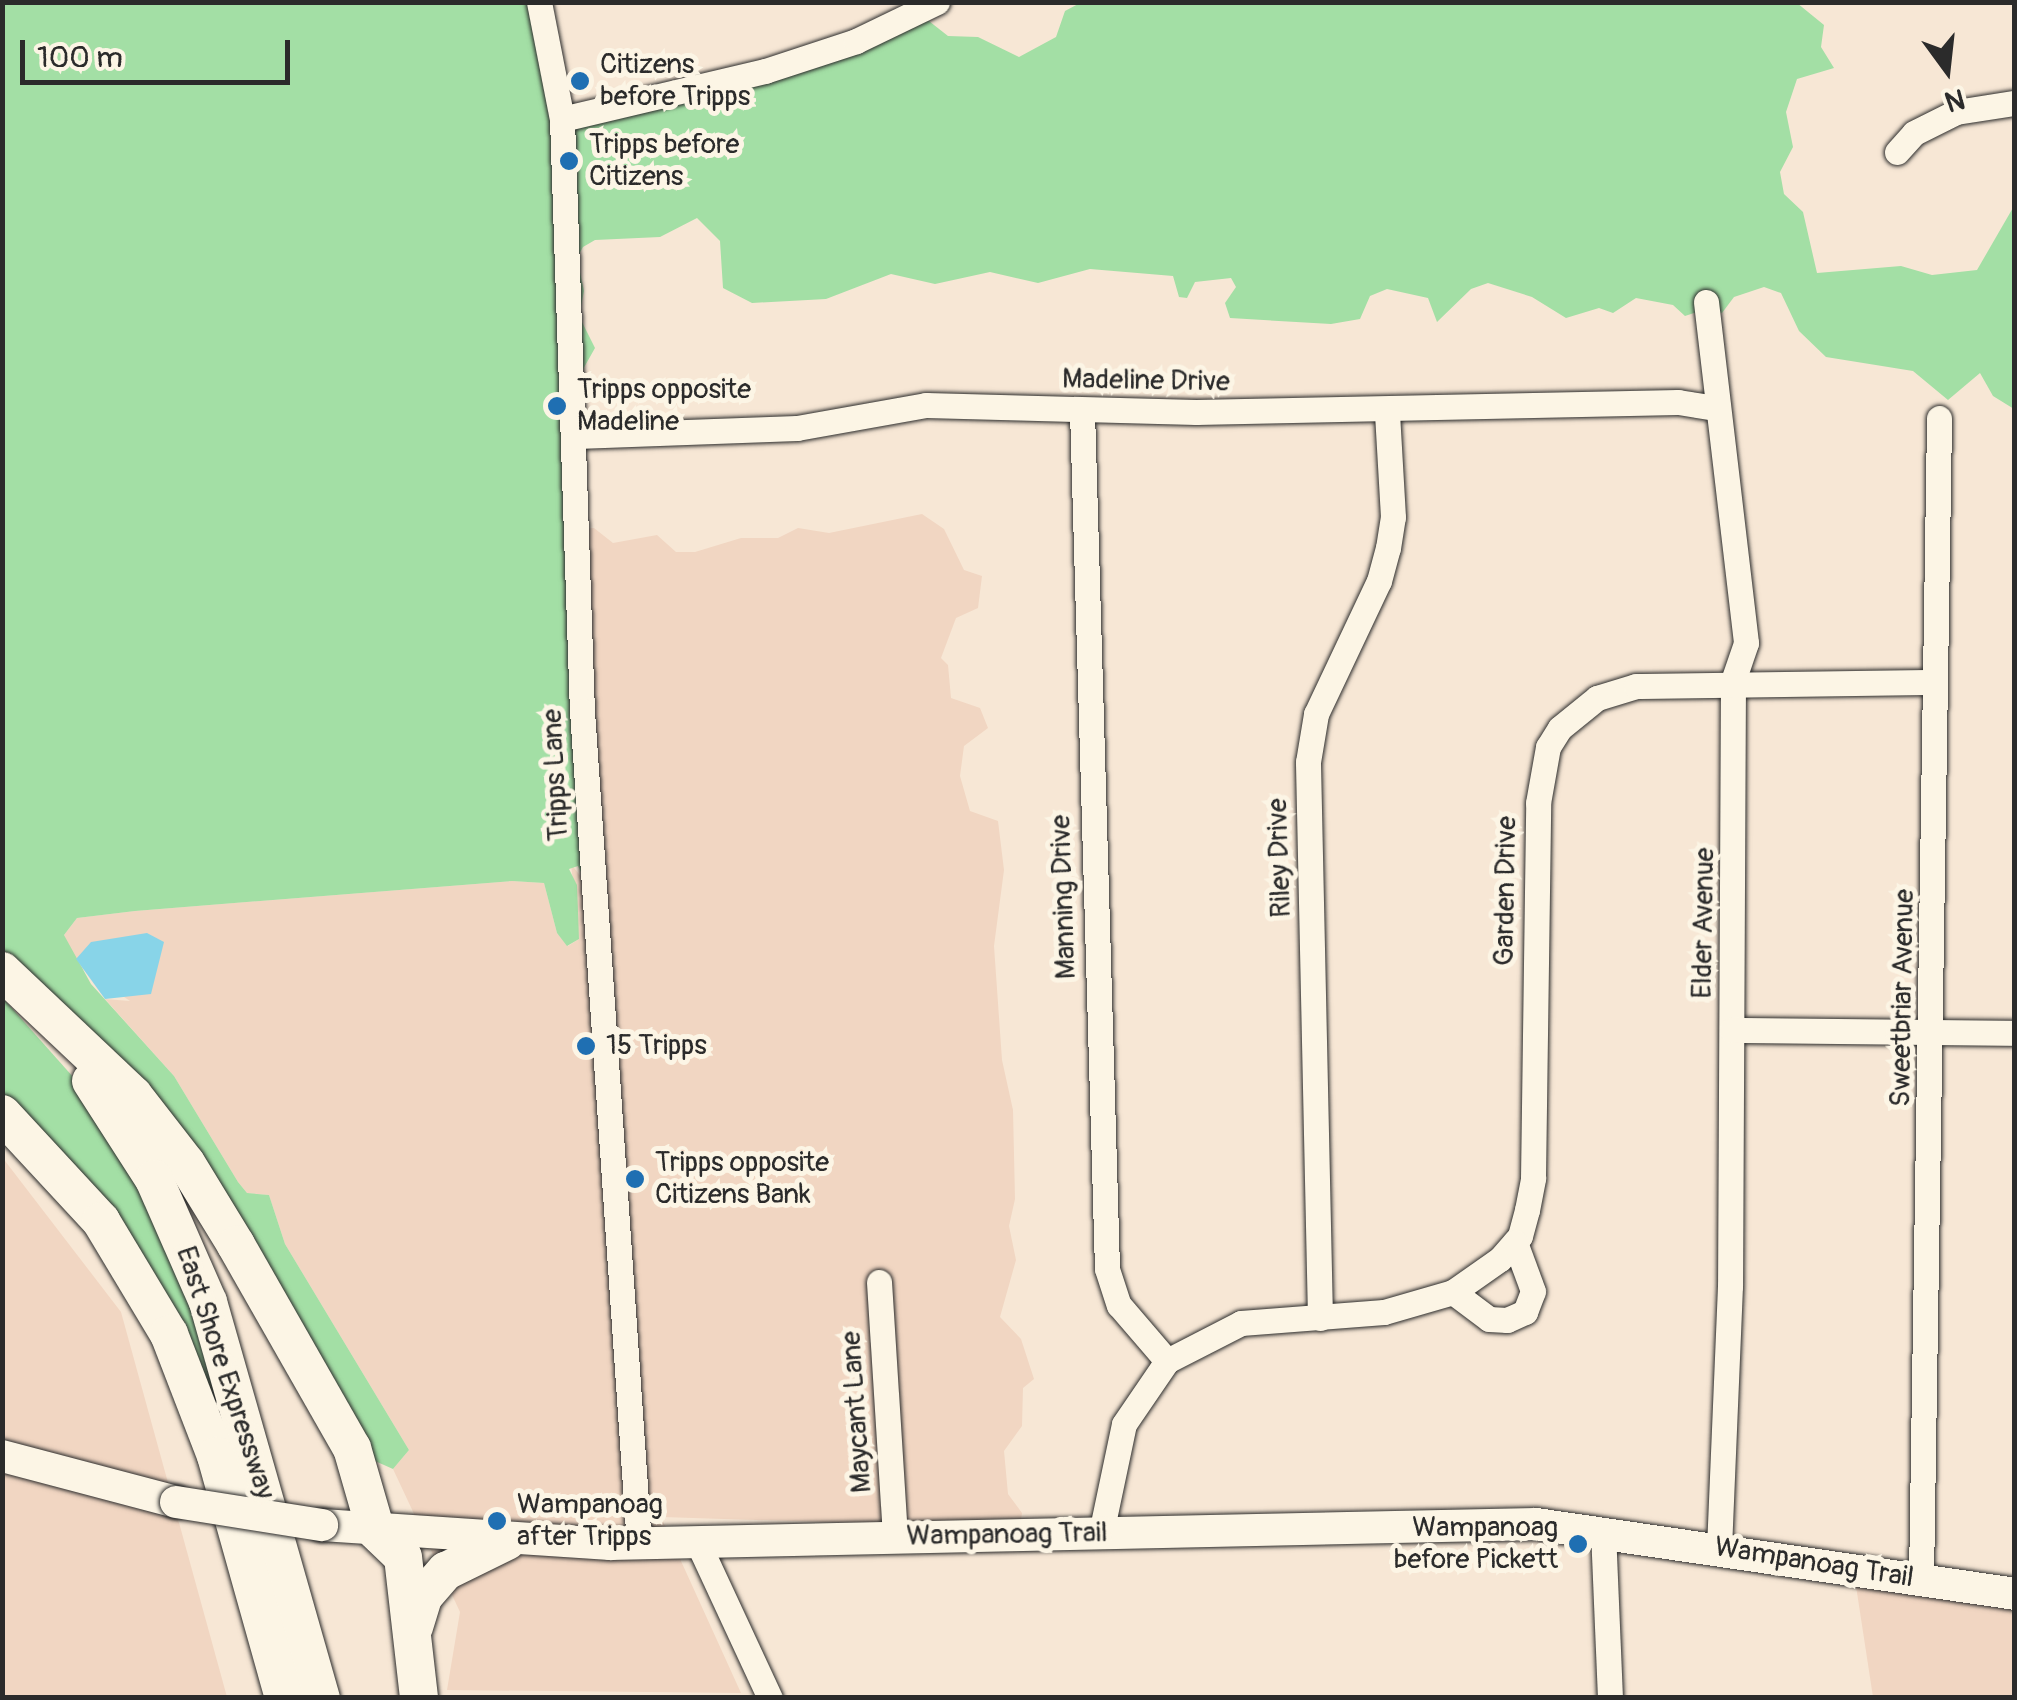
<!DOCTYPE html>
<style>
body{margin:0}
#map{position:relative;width:2017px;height:1700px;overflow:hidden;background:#f7e7d5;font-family:Pangolin,sans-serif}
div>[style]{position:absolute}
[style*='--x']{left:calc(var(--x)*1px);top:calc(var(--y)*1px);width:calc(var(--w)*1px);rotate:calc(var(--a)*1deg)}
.built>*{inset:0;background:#f1d6c2}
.green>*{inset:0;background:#a3dfa5}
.water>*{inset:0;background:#88d4e8}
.roads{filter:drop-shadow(0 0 2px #2b2b2b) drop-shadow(0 0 2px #2b2b2b)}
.minor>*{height:25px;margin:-12.5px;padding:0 12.5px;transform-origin:12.5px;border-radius:12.5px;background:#fcf5e5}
.major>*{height:32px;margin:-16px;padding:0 16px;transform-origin:16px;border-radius:16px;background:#fcf5e5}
.highway>*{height:38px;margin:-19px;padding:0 19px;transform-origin:19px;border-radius:19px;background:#fcf5e5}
.bridges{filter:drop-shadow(0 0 2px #2b2b2b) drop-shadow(0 0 2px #2b2b2b)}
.major-bridge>*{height:32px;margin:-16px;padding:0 16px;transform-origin:16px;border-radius:16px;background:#fcf5e5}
.dots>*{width:28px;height:28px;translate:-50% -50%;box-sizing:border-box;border:5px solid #fcf5e5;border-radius:50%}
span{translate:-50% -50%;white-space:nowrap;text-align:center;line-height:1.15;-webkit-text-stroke:10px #fcf5e5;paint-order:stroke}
.poi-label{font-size:28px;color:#2b2b2b}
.left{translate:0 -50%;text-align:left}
.right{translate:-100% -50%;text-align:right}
.street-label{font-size:28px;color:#2b2b2b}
.frame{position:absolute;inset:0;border:5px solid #2b2b2b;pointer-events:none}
.north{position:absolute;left:1897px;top:20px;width:100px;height:100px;-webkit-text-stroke:8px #fcf5e5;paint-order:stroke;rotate:165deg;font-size:28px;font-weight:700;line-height:40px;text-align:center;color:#2b2b2b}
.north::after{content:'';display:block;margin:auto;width:35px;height:45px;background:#2b2b2b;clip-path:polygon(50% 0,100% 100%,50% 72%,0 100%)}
.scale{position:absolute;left:20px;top:40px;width:270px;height:45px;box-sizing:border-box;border:5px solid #2b2b2b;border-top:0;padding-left:12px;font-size:30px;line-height:35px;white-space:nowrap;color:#2b2b2b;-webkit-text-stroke:8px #fcf5e5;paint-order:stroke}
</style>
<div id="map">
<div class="built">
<div style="clip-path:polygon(922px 514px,944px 529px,964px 570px,982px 576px,978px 608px,956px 618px,941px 658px,948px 665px,951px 698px,980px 708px,988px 728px,964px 746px,960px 776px,970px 811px,998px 821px,1004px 870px,994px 946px,1002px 1060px,1013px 1110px,1015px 1199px,1009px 1226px,1016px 1260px,1000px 1317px,1021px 1339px,1034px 1379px,1023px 1388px,1022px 1426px,1004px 1451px,1008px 1494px,1022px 1513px,1020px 1528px,661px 1517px,741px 1693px,447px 1690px,460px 1612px,393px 1469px,409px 1450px,285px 1244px,269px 1195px,247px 1193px,238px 1182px,174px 1076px,105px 999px,130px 1001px,77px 965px,64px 935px,77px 918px,135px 911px,512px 881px,544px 883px,557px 933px,568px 946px,579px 939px,571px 864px,589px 887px,573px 530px,594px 528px,613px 543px,657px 535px,676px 552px,695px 552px,741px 538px,778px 538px,798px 528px,829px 533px)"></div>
<div style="clip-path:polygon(2px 1157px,121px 1312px,227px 1697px,3px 1697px)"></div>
<div style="clip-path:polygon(1854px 1573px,2014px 1589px,2014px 1697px,1873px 1697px)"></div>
</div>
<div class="green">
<div style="clip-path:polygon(2px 3px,531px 3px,559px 121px,920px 14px,948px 36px,978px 37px,1019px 57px,1056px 37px,1065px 11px,1080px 3px,1797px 3px,1824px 25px,1821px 47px,1834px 68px,1797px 79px,1786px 112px,1793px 147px,1780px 172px,1784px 194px,1803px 212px,1817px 273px,1901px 266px,1932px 275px,1977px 270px,2014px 206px,2014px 409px,1993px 396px,1980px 373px,1948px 400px,1913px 371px,1826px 357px,1799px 331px,1781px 293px,1764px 287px,1734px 297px,1722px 313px,1709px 308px,1685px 316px,1673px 305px,1636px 298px,1613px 313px,1599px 308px,1566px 318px,1532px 297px,1488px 283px,1471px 289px,1437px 322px,1428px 298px,1387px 289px,1370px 296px,1360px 319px,1331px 324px,1230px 318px,1225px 303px,1236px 287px,1231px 278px,1195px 282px,1187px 298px,1179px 297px,1173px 276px,1090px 269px,1038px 283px,990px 272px,935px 284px,891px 274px,826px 299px,752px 303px,723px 288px,720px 241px,697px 218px,660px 237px,595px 240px,583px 247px,577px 258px,584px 291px,579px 316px,595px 348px,582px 371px,589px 888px,578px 866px,569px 869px,577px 885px,579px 939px,567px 946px,557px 933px,544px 883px,512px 881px,135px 911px,77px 918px,64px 935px,91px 984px,174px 1076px,238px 1182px,247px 1193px,269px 1195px,285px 1244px,409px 1450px,393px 1469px,366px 1457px,216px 1196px,3px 949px)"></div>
<div style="clip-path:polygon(2px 997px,74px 1078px,167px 1235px,223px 1392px,213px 1403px,3px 1097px)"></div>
</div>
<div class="water">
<div style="clip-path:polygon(147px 933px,164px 942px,151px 994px,105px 999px,76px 959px,91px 942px)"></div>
</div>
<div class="roads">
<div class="minor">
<div style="--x:539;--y:2;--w:119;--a:78.9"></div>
<div style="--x:562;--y:119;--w:592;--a:88.07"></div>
<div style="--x:582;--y:711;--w:835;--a:86.09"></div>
<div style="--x:562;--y:119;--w:209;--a:-13.3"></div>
<div style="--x:765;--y:71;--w:96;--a:-18.2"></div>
<div style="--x:856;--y:41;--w:90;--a:-25.7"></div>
<div style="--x:1897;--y:152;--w:25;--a:-48"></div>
<div style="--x:1914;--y:133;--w:47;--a:-26.6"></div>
<div style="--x:1956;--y:112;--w:59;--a:-8.8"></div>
<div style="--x:1706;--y:302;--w:343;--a:83.3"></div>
<div style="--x:1746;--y:643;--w:40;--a:108.9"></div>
<div style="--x:1733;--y:681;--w:605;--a:90.28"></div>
<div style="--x:1730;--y:1286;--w:263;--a:92.4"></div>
<div style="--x:1082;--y:411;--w:858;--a:88.33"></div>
<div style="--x:1107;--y:1269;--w:38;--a:72"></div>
<div style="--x:1119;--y:1305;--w:74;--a:49.4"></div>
<div style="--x:576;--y:436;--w:221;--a:-2.1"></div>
<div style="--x:797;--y:428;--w:131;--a:-10.1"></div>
<div style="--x:926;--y:405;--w:270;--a:1.5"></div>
<div style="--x:1196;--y:412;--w:482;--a:-1.2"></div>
<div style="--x:1678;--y:402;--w:39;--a:9"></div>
<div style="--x:1732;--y:1030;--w:282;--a:0.6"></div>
<div style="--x:879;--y:1282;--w:256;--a:86.4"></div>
<div style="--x:1453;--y:1292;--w:57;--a:-35.1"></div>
<div style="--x:1500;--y:1259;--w:30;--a:-49"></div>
<div style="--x:1520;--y:1236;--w:27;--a:-75"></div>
<div style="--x:1527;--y:1210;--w:33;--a:-79"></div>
<div style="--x:1533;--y:1178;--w:375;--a:-89.2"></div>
<div style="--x:1538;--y:803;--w:57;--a:-79.9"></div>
<div style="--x:1548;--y:747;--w:22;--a:-58"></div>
<div style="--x:1560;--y:728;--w:48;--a:-39"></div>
<div style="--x:1597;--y:698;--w:41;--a:-17.1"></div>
<div style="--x:1636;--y:686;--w:296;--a:-0.8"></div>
<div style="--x:1320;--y:1318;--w:556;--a:-91.24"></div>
<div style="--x:1308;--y:762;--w:49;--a:-80.5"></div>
<div style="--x:1316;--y:714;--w:147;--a:-64.7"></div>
<div style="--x:1379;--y:581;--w:34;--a:-75"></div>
<div style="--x:1388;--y:548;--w:31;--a:-81"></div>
<div style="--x:1393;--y:517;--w:105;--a:-93.3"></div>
<div style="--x:1603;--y:1531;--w:167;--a:87.6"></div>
<div style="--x:1101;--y:1533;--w:111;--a:-78.1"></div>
<div style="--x:1124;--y:1424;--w:76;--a:-55.7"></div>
<div style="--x:1167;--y:1361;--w:83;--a:-27.2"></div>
<div style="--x:1241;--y:1323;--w:143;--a:-4.4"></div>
<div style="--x:1384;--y:1312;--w:72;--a:-16.2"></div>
<div style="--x:1453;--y:1292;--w:45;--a:36.9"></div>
<div style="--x:1489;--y:1319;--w:18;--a:3"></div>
<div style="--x:1507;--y:1320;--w:20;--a:-24"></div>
<div style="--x:1525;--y:1312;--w:22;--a:-69"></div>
<div style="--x:1533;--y:1291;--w:52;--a:-110.2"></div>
<div style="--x:698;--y:1543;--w:171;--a:65.1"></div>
<div style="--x:1921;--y:1580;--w:1162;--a:-89.11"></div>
</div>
<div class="major">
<div style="--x:2;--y:1456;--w:180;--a:14.8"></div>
<div style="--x:322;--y:1525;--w:289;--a:3.8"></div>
<div style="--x:610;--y:1544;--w:926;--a:-1.24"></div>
<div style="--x:1536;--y:1524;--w:483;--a:8.3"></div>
</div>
<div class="highway">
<div style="--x:2;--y:971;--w:180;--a:43.4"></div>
<div style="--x:133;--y:1095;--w:86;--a:52.1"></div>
<div style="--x:186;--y:1163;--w:96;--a:58.6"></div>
<div style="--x:236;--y:1245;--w:234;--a:60.3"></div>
<div style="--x:352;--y:1448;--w:86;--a:73.9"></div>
<div style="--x:376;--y:1531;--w:37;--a:44"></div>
<div style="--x:403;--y:1557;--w:142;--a:83.5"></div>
<div style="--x:91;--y:1081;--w:117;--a:57.3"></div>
<div style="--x:154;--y:1179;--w:134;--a:66.3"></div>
<div style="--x:208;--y:1302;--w:412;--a:74.1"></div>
<div style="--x:2;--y:1114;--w:146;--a:47.2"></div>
<div style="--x:101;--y:1221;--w:132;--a:59"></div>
<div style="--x:169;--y:1334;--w:131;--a:68.9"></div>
<div style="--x:216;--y:1456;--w:251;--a:74.3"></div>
<div style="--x:414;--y:1627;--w:31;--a:-73"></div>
<div style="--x:423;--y:1597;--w:35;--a:-49"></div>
<div style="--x:446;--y:1571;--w:68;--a:-26.2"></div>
</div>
</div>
<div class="bridges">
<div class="major-bridge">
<div style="--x:176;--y:1502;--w:148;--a:9"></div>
</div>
</div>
<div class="dots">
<div style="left:580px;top:81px;background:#1f6fb2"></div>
<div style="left:569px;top:161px;background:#1f6fb2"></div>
<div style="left:557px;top:406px;background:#1f6fb2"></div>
<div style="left:586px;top:1046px;background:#1f6fb2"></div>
<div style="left:635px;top:1179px;background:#1f6fb2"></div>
<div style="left:497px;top:1521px;background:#1f6fb2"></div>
<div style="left:1578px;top:1544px;background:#1f6fb2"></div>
</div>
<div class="poi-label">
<span class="left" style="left:600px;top:81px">Citizens<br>before Tripps</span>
<span class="left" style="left:589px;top:161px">Tripps before<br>Citizens</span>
<span class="left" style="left:577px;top:406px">Tripps opposite<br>Madeline</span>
<span class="left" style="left:606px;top:1046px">15 Tripps</span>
<span class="left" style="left:655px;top:1179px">Tripps opposite<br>Citizens Bank</span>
<span class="left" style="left:517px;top:1521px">Wampanoag<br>after Tripps</span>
<span class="right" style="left:1558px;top:1544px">Wampanoag<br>before Pickett</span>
</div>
<div class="street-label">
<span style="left:1146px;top:381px;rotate:1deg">Madeline Drive</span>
<span style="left:556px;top:775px;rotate:-93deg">Tripps Lane</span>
<span style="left:1280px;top:858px;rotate:-92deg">Riley Drive</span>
<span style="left:1506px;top:891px;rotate:-89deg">Garden Drive</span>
<span style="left:1064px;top:897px;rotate:-92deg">Manning Drive</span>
<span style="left:1704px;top:923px;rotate:-89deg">Elder Avenue</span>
<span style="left:1903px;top:998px;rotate:-89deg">Sweetbriar Avenue</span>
<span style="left:225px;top:1373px;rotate:72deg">East Shore Expressway</span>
<span style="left:857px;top:1412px;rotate:-94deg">Maycant Lane</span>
<span style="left:1007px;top:1535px;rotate:-1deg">Wampanoag Trail</span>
<span style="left:1814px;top:1563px;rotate:9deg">Wampanoag Trail</span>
</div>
<div class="frame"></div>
<div class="north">N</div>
<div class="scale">100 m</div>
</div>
